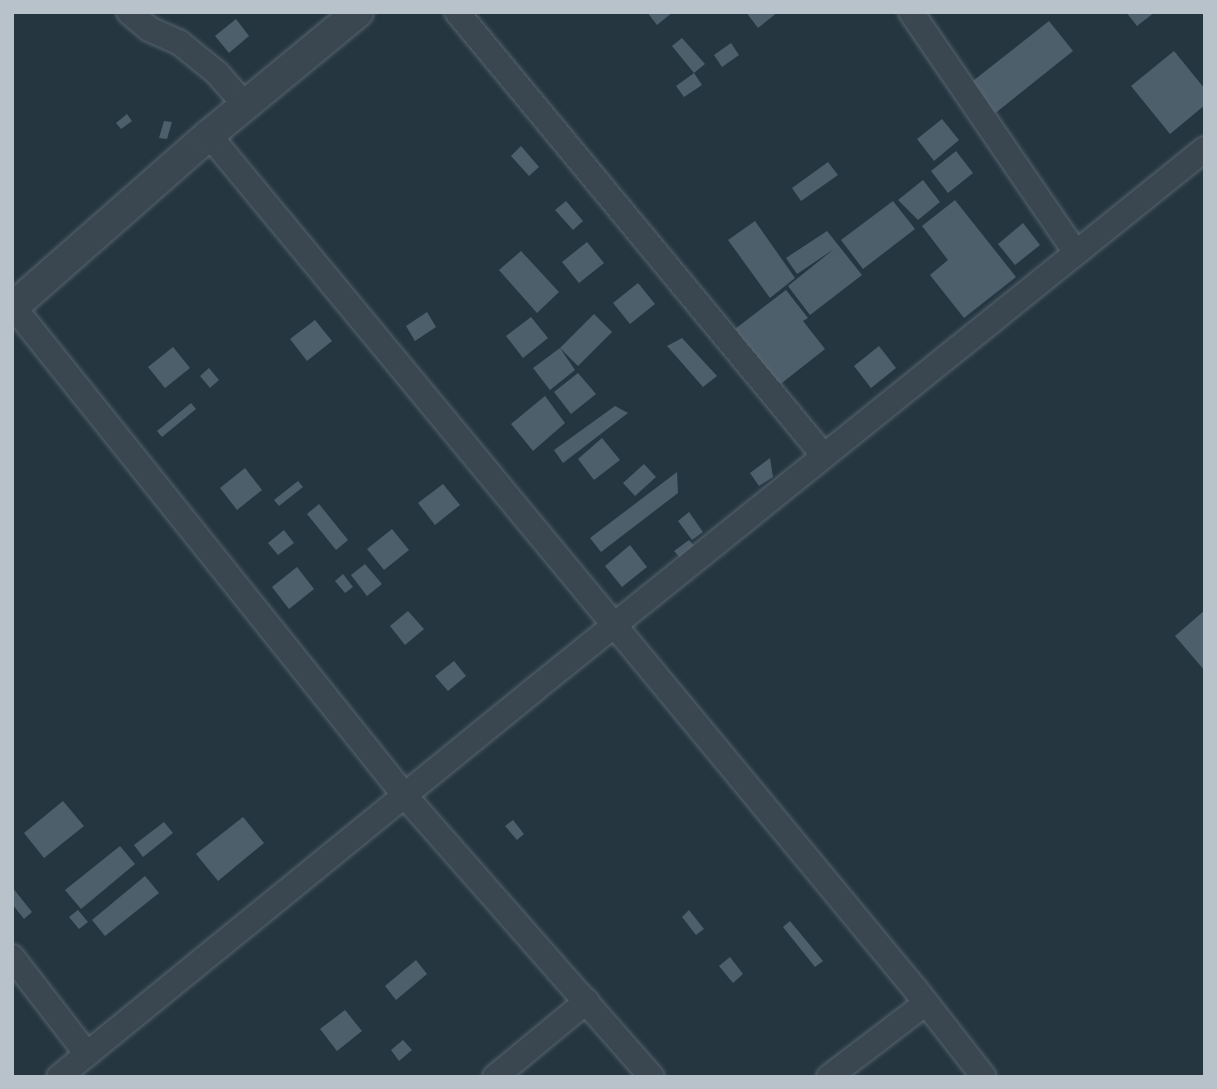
<!DOCTYPE html>
<style>
body{margin:0}
#map{position:relative;width:1217px;height:1089px;overflow:hidden;background:#253641;font-family:"Exo 2",sans-serif}
div>[style]{position:absolute}
[style*='--x']{left:calc(var(--x)*1px);top:calc(var(--y)*1px);width:calc(var(--w)*1px);rotate:calc(var(--a)*1deg)}
.building>*{inset:0;background:#4e5f6c}
.roads{filter:drop-shadow(0 0 2px #58656e) drop-shadow(0 0 2px #58656e)}
.minor>*{height:24px;margin:-12px;padding:0 12px;transform-origin:12px;border-radius:12px;background:#3a4751}
.tertiary>*{height:30px;margin:-15px;padding:0 15px;transform-origin:15px;border-radius:15px;background:#3a4751}
span{translate:-50% -50%;white-space:nowrap;text-align:center;line-height:1.15;-webkit-text-stroke:5px #1f2c36;paint-order:stroke}
.frame{position:absolute;inset:0;border:14px solid #b7c2cb;pointer-events:none}
</style>
<div id="map">
<div class="building">
<div style="clip-path:polygon(647px 12px,673px 12px,657px 25px)"></div>
<div style="clip-path:polygon(746px 12px,778px 12px,758px 28px)"></div>
<div style="clip-path:polygon(1126px 12px,1155px 12px,1137px 26px)"></div>
<div style="clip-path:polygon(236px 19px,249px 36px,229px 53px,215px 36px)"></div>
<div style="clip-path:polygon(1049px 21px,1073px 51px,993px 115px,969px 84px)"></div>
<div style="clip-path:polygon(682px 38px,705px 64px,694px 73px,672px 46px)"></div>
<div style="clip-path:polygon(731px 43px,739px 55px,722px 67px,714px 55px)"></div>
<div style="clip-path:polygon(1174px 51px,1205px 89px,1205px 105px,1170px 134px,1131px 86px)"></div>
<div style="clip-path:polygon(694px 73px,702px 85px,684px 97px,676px 86px)"></div>
<div style="clip-path:polygon(127px 114px,132px 121px,121px 129px,116px 123px)"></div>
<div style="clip-path:polygon(942px 119px,959px 140px,934px 161px,917px 139px)"></div>
<div style="clip-path:polygon(164px 121px,172px 122px,167px 139px,159px 138px)"></div>
<div style="clip-path:polygon(521px 146px,539px 167px,529px 176px,511px 156px)"></div>
<div style="clip-path:polygon(956px 151px,973px 173px,948px 193px,931px 171px)"></div>
<div style="clip-path:polygon(828px 162px,838px 175px,801px 201px,792px 188px)"></div>
<div style="clip-path:polygon(923px 180px,940px 202px,918px 220px,898px 200px)"></div>
<div style="clip-path:polygon(955px 200px,1016px 277px,964px 318px,930px 275px,948px 260px,922px 226px)"></div>
<div style="clip-path:polygon(566px 201px,583px 221px,573px 230px,555px 210px)"></div>
<div style="clip-path:polygon(893px 201px,915px 229px,863px 269px,841px 240px)"></div>
<div style="clip-path:polygon(755px 221px,795px 278px,770px 298px,728px 240px)"></div>
<div style="clip-path:polygon(1023px 223px,1040px 245px,1015px 265px,998px 244px)"></div>
<div style="clip-path:polygon(827px 231px,862px 275px,810px 315px,788px 286px,834px 249px,797px 274px,786px 258px)"></div>
<div style="clip-path:polygon(587px 242px,604px 263px,579px 283px,562px 262px)"></div>
<div style="clip-path:polygon(521px 251px,559px 292px,537px 313px,499px 270px)"></div>
<div style="clip-path:polygon(638px 283px,655px 304px,630px 324px,613px 303px)"></div>
<div style="clip-path:polygon(786px 290px,808px 318px,803px 321px,825px 349px,778px 386px,735px 329px)"></div>
<div style="clip-path:polygon(427px 312px,436px 327px,415px 341px,406px 326px)"></div>
<div style="clip-path:polygon(594px 314px,612px 332px,578px 366px,560px 348px)"></div>
<div style="clip-path:polygon(531px 317px,548px 338px,523px 358px,506px 336px)"></div>
<div style="clip-path:polygon(315px 320px,332px 341px,307px 361px,290px 339px)"></div>
<div style="clip-path:polygon(682px 338px,717px 376px,703px 387px,667px 346px)"></div>
<div style="clip-path:polygon(879px 346px,896px 368px,871px 388px,854px 366px)"></div>
<div style="clip-path:polygon(173px 347px,190px 368px,165px 388px,148px 367px)"></div>
<div style="clip-path:polygon(560px 348px,575px 370px,550px 390px,533px 368px)"></div>
<div style="clip-path:polygon(209px 368px,219px 380px,210px 388px,200px 376px)"></div>
<div style="clip-path:polygon(578px 373px,596px 394px,571px 414px,554px 392px)"></div>
<div style="clip-path:polygon(545px 396px,565px 423px,533px 451px,511px 424px)"></div>
<div style="clip-path:polygon(191px 403px,196px 409px,162px 437px,157px 431px)"></div>
<div style="clip-path:polygon(615px 406px,628px 413px,563px 463px,554px 450px)"></div>
<div style="clip-path:polygon(602px 438px,620px 460px,594px 480px,578px 459px)"></div>
<div style="clip-path:polygon(770px 458px,773px 477px,759px 486px,750px 473px)"></div>
<div style="clip-path:polygon(644px 464px,656px 477px,635px 496px,623px 483px)"></div>
<div style="clip-path:polygon(245px 468px,262px 490px,237px 510px,220px 488px)"></div>
<div style="clip-path:polygon(677px 472px,678px 493px,601px 552px,590px 538px)"></div>
<div style="clip-path:polygon(298px 481px,303px 487px,279px 506px,274px 500px)"></div>
<div style="clip-path:polygon(443px 484px,460px 505px,435px 525px,418px 503px)"></div>
<div style="clip-path:polygon(319px 504px,348px 540px,336px 550px,307px 514px)"></div>
<div style="clip-path:polygon(689px 512px,703px 532px,692px 540px,678px 521px)"></div>
<div style="clip-path:polygon(392px 529px,409px 550px,384px 570px,367px 549px)"></div>
<div style="clip-path:polygon(284px 530px,294px 543px,278px 555px,268px 543px)"></div>
<div style="clip-path:polygon(689px 540px,696px 548px,682px 560px,674px 551px)"></div>
<div style="clip-path:polygon(630px 545px,647px 567px,622px 587px,605px 566px)"></div>
<div style="clip-path:polygon(365px 564px,382px 584px,367px 596px,351px 575px)"></div>
<div style="clip-path:polygon(297px 567px,314px 589px,289px 609px,272px 587px)"></div>
<div style="clip-path:polygon(343px 574px,353px 587px,345px 593px,335px 581px)"></div>
<div style="clip-path:polygon(1205px 610px,1205px 671px,1175px 636px)"></div>
<div style="clip-path:polygon(408px 611px,424px 629px,405px 645px,390px 626px)"></div>
<div style="clip-path:polygon(454px 661px,466px 676px,448px 691px,435px 676px)"></div>
<div style="clip-path:polygon(63px 801px,84px 826px,44px 858px,24px 833px)"></div>
<div style="clip-path:polygon(243px 817px,264px 843px,218px 881px,196px 854px)"></div>
<div style="clip-path:polygon(513px 820px,524px 834px,517px 840px,505px 826px)"></div>
<div style="clip-path:polygon(164px 822px,173px 833px,143px 857px,134px 845px)"></div>
<div style="clip-path:polygon(120px 846px,135px 864px,81px 909px,65px 890px)"></div>
<div style="clip-path:polygon(145px 876px,159px 893px,105px 936px,92px 920px)"></div>
<div style="clip-path:polygon(12px 887px,32px 912px,24px 919px,12px 904px)"></div>
<div style="clip-path:polygon(78px 910px,88px 922px,79px 929px,69px 917px)"></div>
<div style="clip-path:polygon(689px 910px,704px 929px,696px 935px,682px 917px)"></div>
<div style="clip-path:polygon(790px 921px,823px 961px,815px 967px,783px 927px)"></div>
<div style="clip-path:polygon(730px 957px,743px 974px,733px 983px,719px 966px)"></div>
<div style="clip-path:polygon(416px 960px,427px 974px,396px 1000px,385px 986px)"></div>
<div style="clip-path:polygon(345px 1010px,362px 1031px,337px 1051px,320px 1029px)"></div>
<div style="clip-path:polygon(403px 1040px,412px 1050px,399px 1061px,391px 1050px)"></div>
</div>
<div class="roads">
<div class="minor">
<div style="--x:129;--y:12;--w:26;--a:40"></div>
<div style="--x:149;--y:29;--w:34;--a:24"></div>
<div style="--x:180;--y:43;--w:48;--a:39"></div>
<div style="--x:217;--y:73;--w:43;--a:48.8"></div>
<div style="--x:457;--y:12;--w:576;--a:50.42"></div>
<div style="--x:911;--y:12;--w:292;--a:55.6"></div>
<div style="--x:209;--y:135;--w:1109;--a:50.41"></div>
<div style="--x:916;--y:990;--w:110;--a:52"></div>
<div style="--x:12;--y:305;--w:629;--a:51.33"></div>
<div style="--x:405;--y:796;--w:374;--a:48.7"></div>
<div style="--x:12;--y:957;--w:123;--a:52.3"></div>
<div style="--x:59;--y:1077;--w:614;--a:-39.18"></div>
<div style="--x:535;--y:689;--w:861;--a:-38.87"></div>
<div style="--x:495;--y:1077;--w:119;--a:-39.6"></div>
<div style="--x:829;--y:1077;--w:122;--a:-37.3"></div>
</div>
<div class="tertiary">
<div style="--x:12;--y:308;--w:262;--a:-41.3"></div>
<div style="--x:209;--y:135;--w:193;--a:-39.5"></div>
</div>
</div>
<div class="frame"></div>
</div>
